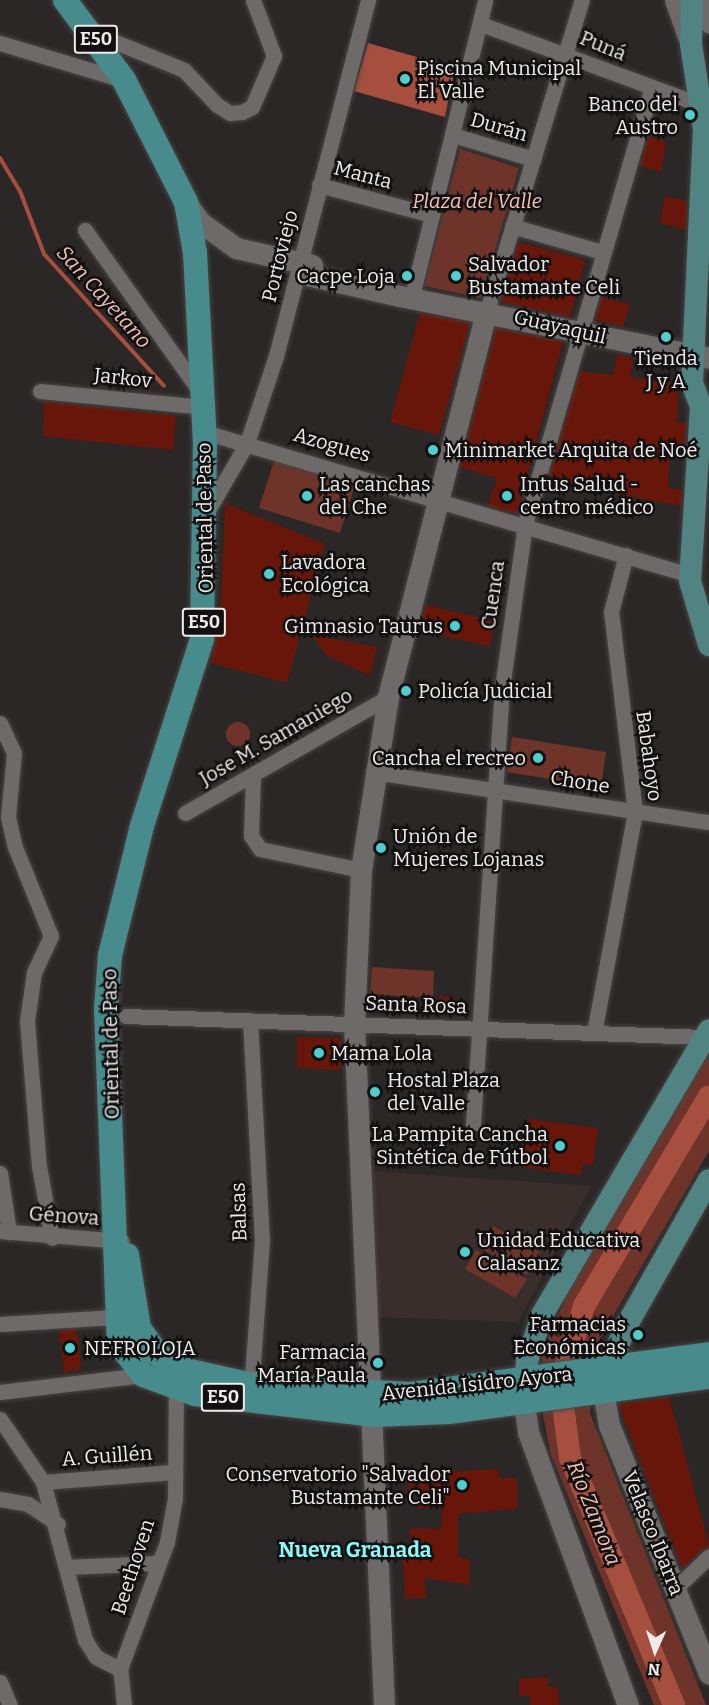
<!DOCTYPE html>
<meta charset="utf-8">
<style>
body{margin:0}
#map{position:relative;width:709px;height:1705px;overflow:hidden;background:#2b2726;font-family:Bitter,serif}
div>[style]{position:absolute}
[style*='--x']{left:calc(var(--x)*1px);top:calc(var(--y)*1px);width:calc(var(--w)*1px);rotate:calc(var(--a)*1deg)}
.built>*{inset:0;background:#392e2c}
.green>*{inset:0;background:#6e342a}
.round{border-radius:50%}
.water>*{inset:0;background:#a64f3f}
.stream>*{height:4px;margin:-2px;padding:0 2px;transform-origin:2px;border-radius:2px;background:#a64f3f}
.river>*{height:22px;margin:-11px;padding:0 11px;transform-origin:11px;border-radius:11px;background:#a64f3f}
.building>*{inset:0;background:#69160a}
.roads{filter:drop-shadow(0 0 2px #484544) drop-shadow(0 0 2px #484544)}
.minor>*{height:15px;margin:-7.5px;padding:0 7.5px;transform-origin:7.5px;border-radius:7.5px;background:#6e6a69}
.secondary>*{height:21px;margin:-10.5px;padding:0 10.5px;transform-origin:10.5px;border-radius:10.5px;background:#6e6a69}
.primary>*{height:22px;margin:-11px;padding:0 11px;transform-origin:11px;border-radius:11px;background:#528383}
.trunk>*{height:24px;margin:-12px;padding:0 12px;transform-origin:12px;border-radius:12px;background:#488b8c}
.dots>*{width:16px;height:16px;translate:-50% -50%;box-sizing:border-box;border:3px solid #121010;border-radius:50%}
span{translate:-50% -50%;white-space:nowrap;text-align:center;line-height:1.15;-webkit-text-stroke:5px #121010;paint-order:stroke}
.shield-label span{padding:2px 4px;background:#121010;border:2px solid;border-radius:4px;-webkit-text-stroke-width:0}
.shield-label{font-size:18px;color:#eeeceb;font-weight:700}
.street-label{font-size:20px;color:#eeeceb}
.poi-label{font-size:20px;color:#eeeceb}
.left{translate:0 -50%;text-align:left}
.right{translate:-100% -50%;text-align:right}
.park-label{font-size:20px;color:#f5c3b9;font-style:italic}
.water-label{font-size:21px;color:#f1bfb5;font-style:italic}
.neighbourhood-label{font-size:21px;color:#8bf7f7;font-weight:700}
.north{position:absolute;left:625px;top:1621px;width:60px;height:60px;-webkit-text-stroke:4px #121010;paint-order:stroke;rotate:183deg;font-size:16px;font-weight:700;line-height:24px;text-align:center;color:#eeeceb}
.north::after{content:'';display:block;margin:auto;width:21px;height:27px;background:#eeeceb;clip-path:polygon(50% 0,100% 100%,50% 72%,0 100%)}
</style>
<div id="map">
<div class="built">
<div style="clip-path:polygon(371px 1171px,591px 1186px,518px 1322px,376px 1317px)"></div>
</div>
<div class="green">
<div style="clip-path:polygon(460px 149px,519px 168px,481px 298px,424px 286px)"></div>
<div style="clip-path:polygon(275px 458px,356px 481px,340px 533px,259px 508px)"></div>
<div class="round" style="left:226px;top:722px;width:24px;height:24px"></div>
<div style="clip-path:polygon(512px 737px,606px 752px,601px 787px,507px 772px)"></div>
<div style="clip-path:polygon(372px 967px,434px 971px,433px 998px,370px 994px)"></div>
<div style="clip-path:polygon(709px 1045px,709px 1151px,591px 1354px,590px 1413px,706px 1705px,654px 1705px,551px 1455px,542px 1410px,542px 1354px,569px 1289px)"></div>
<div style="clip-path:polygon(493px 1226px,540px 1252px,527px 1275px,480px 1248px)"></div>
<div style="clip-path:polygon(476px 1250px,527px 1279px,515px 1298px,465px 1269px)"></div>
</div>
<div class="water">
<div style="clip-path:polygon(368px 43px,455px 68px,445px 117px,354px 91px)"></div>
</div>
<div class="stream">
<div style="--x:0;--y:158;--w:39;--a:59"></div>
<div style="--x:20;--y:191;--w:67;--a:69.1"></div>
<div style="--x:44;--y:254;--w:178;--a:47.7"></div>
</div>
<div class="river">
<div style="--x:674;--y:1705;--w:268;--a:-112.8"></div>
<div style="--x:570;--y:1458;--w:76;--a:-97.6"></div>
<div style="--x:560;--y:1383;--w:81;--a:-72.7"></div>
<div style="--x:584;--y:1306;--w:244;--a:-59.2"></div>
</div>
<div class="building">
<div style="clip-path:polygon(648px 136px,666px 141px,661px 172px,640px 166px)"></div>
<div style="clip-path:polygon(665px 196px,687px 201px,686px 230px,660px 223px)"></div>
<div style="clip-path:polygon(518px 242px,585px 260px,570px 317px,501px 302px)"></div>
<div style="clip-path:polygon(601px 297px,630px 304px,623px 327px,595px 320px)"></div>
<div style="clip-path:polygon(420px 313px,470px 323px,439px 435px,390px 422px)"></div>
<div style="clip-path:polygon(496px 328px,563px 342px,517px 514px,488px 506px,497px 478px,460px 467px)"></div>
<div style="clip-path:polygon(617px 354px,633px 358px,630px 377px,679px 384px,677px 422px,686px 423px,685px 449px,670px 448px,668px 488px,682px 490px,681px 506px,548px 481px,580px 371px,613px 375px)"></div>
<div style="clip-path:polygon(44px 401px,176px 416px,173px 450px,43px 436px)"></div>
<div style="clip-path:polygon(225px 503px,325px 544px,287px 683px,211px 663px,221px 602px)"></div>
<div style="clip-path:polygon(425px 605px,494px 621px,490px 646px,418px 631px)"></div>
<div style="clip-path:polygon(312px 635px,377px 647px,370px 676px,326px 655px)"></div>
<div style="clip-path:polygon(439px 996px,454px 997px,454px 1013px,438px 1012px)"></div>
<div style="clip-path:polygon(297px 1037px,341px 1038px,341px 1070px,297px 1068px)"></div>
<div style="clip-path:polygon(528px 1119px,598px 1128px,593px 1165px,582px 1164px,581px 1175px,521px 1167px)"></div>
<div style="clip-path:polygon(77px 1329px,81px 1369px,64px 1372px,59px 1330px)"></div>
<div style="clip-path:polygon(669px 1397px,709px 1545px,682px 1569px,618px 1404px)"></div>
<div style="clip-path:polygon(498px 1469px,499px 1478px,517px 1478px,517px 1509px,458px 1514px,458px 1556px,470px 1560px,470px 1585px,425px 1578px,426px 1598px,405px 1599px,403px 1558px,410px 1557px,410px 1528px,441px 1529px,442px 1508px,418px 1508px,417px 1492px,408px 1492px,407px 1474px)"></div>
<div style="clip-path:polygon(548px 1677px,548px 1687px,558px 1687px,559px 1705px,530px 1705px,530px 1696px,519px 1696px,519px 1679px)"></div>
</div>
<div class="roads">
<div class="minor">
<div style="--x:481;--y:24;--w:240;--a:20.2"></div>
<div style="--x:91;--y:32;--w:100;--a:22.2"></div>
<div style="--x:184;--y:70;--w:48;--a:46.7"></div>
<div style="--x:217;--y:105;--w:15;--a:32"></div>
<div style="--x:230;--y:113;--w:12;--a:-5"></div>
<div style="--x:242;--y:112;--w:11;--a:-27"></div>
<div style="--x:252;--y:107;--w:56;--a:-66.7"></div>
<div style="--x:274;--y:56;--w:60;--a:-110.6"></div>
<div style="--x:0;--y:43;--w:128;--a:16.7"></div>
<div style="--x:453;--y:135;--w:84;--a:16.7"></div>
<div style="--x:319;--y:185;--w:117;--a:14.9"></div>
<div style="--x:512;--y:226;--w:94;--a:16.1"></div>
<div style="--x:85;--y:230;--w:200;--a:54.6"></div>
<div style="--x:412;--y:296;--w:305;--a:-76.1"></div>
<div style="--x:487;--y:310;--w:324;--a:-73"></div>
<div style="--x:40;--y:391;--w:163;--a:5.6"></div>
<div style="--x:204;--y:432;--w:507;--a:16.4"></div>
<div style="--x:207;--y:512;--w:80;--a:-59.9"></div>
<div style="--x:247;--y:443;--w:92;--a:-71.6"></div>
<div style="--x:276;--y:356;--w:368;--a:-75.5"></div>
<div style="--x:0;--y:723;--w:33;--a:65"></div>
<div style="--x:14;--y:753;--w:64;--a:95.4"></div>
<div style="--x:8;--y:817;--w:31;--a:77"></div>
<div style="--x:15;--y:847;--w:96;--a:68"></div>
<div style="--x:51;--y:936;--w:40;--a:115"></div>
<div style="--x:34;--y:972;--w:49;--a:98.1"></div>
<div style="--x:27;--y:1021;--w:145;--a:85.3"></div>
<div style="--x:39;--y:1166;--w:73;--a:79.8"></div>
<div style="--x:373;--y:772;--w:340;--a:8.5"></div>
<div style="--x:253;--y:776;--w:60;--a:91.9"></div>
<div style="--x:251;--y:836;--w:16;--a:55"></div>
<div style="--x:260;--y:849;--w:103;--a:11.7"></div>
<div style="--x:185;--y:813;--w:234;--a:-29.7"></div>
<div style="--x:126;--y:1016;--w:579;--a:2.08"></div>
<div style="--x:250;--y:1020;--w:220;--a:86.9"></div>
<div style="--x:262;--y:1240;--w:151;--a:94.2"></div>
<div style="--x:594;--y:1033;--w:225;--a:-79.5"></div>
<div style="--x:635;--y:812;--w:201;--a:-96.8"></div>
<div style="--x:611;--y:612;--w:59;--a:-75.3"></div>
<div style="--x:473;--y:1124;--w:437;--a:-86.2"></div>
<div style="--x:502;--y:688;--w:166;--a:-82"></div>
<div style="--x:525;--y:524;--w:454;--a:-73.8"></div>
<div style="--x:0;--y:1173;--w:60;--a:81.3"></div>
<div style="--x:0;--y:1231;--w:122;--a:4.7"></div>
<div style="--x:0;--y:1324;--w:115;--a:-3.5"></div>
<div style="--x:0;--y:1392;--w:144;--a:-6.8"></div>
<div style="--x:0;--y:1419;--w:76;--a:55.7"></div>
<div style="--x:43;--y:1482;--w:163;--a:75.1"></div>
<div style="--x:85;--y:1640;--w:20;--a:57"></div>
<div style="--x:96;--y:1657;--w:27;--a:27"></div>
<div style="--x:43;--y:1482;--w:131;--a:-4.4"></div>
<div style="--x:0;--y:1499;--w:28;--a:10"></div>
<div style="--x:28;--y:1504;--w:36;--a:34"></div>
<div style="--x:66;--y:1567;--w:92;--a:-2.5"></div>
<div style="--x:675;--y:1589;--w:47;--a:-44.1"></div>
<div style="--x:0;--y:1682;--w:25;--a:67"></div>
<div style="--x:124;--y:1705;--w:36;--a:-96"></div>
<div style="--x:120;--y:1669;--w:135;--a:-69.7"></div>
<div style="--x:167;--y:1542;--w:45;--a:-79.7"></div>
<div style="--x:175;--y:1498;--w:118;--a:-89.5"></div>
</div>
<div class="secondary">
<div style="--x:675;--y:0;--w:45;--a:70.3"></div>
<div style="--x:704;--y:0;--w:23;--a:77"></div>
<div style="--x:186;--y:202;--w:24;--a:55"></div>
<div style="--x:200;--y:222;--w:44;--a:35.8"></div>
<div style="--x:236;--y:248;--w:78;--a:12.6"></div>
<div style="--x:300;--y:266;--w:11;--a:52"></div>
<div style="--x:307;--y:275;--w:95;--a:12.7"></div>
<div style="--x:400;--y:296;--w:315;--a:11.3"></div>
<div style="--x:603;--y:1391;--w:35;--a:80"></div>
<div style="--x:609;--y:1425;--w:268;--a:68.1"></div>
<div style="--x:524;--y:1403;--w:29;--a:82"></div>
<div style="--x:528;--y:1432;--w:291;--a:69.9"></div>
<div style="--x:384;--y:1705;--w:682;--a:-92.52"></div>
<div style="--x:354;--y:1024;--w:154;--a:-87.4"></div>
<div style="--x:361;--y:870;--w:175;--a:-81.1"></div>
<div style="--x:388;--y:697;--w:399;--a:-75.7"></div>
</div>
<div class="primary">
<div style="--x:692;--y:0;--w:44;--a:91.3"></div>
<div style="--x:691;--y:44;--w:86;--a:81.3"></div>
<div style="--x:704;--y:129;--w:254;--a:92.7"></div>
<div style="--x:692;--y:383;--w:26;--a:69"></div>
<div style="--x:701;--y:407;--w:174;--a:93.6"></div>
<div style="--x:690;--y:581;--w:67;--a:73.5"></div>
<div style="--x:604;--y:1383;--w:57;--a:-69.3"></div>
<div style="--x:624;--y:1330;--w:172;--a:-60.5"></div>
<div style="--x:524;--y:1395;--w:34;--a:-85"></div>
<div style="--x:527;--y:1361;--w:48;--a:-71.9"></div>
<div style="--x:542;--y:1315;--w:330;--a:-59.6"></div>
</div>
<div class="trunk">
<div style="--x:65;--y:0;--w:99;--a:53.6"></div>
<div style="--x:124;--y:80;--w:137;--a:63.1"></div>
<div style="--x:186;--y:202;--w:52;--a:80"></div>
<div style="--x:195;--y:253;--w:189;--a:87"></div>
<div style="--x:205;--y:442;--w:197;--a:90.9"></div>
<div style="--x:202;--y:639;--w:196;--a:107.8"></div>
<div style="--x:142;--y:826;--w:133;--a:103.9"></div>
<div style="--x:110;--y:955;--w:54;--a:94.2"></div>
<div style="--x:106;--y:1009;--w:335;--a:87.8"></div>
<div style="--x:119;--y:1344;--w:39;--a:52"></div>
<div style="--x:143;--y:1375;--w:55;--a:20.1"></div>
<div style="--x:195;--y:1394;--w:179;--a:6.7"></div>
<div style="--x:373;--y:1415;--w:76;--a:-2.3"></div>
<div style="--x:449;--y:1412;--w:262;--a:-7.7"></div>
<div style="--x:127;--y:1255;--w:74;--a:80.7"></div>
<div style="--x:139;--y:1328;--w:32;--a:55"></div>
<div style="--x:157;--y:1354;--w:24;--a:35"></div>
<div style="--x:177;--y:1368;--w:77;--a:12.8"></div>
<div style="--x:252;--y:1385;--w:158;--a:3.3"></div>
<div style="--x:410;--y:1394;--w:302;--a:-7.6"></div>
</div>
</div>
<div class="dots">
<div style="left:405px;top:79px;background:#52cdcd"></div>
<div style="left:690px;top:115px;background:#52cdcd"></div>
<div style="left:407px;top:276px;background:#52cdcd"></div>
<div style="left:456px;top:276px;background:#52cdcd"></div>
<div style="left:666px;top:337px;background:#52cdcd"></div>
<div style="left:433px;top:450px;background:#52cdcd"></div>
<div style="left:307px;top:496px;background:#52cdcd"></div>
<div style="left:507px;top:496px;background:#52cdcd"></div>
<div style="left:269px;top:574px;background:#52cdcd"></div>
<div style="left:455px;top:626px;background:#52cdcd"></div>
<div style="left:406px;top:691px;background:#52cdcd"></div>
<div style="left:538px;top:758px;background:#52cdcd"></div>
<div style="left:381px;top:848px;background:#52cdcd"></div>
<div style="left:319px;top:1053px;background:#52cdcd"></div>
<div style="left:375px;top:1092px;background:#52cdcd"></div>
<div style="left:560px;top:1146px;background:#52cdcd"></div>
<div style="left:465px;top:1252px;background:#52cdcd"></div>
<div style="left:638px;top:1335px;background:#52cdcd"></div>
<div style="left:70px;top:1348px;background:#52cdcd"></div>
<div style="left:378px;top:1363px;background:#52cdcd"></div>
<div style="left:462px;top:1485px;background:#52cdcd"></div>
</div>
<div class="shield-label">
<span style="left:96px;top:39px">E50</span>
<span style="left:204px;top:622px">E50</span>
<span style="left:223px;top:1397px">E50</span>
</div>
<div class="street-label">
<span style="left:603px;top:46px;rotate:22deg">Puná</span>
<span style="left:499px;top:127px;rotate:16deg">Durán</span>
<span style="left:363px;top:175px;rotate:15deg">Manta</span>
<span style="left:280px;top:256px;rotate:-76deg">Portoviejo</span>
<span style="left:560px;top:327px;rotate:13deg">Guayaquil</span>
<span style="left:123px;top:378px;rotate:6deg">Jarkov</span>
<span style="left:332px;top:445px;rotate:16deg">Azogues</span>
<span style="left:205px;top:518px;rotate:-91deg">Oriental de Paso</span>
<span style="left:493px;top:595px;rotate:-82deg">Cuenca</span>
<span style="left:276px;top:737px;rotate:-30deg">Jose M. Samaniego</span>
<span style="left:649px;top:756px;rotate:82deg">Babahoyo</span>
<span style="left:580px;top:782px;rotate:9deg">Chone</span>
<span style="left:416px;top:1005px;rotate:2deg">Santa Rosa</span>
<span style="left:111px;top:1044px;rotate:-91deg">Oriental de Paso</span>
<span style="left:239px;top:1212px;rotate:-92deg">Balsas</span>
<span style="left:64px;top:1216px;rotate:4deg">Génova</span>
<span style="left:477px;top:1384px;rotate:-6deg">Avenida Isidro Ayora</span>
<span style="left:107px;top:1456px;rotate:-4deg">A. Guillén</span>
<span style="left:653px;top:1533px;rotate:68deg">Velasco Ibarra</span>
<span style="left:133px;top:1567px;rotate:-72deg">Beethoven</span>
</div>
<div class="poi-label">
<span class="left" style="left:417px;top:80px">Piscina Municipal<br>El Valle</span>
<span class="right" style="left:678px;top:116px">Banco del<br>Austro</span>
<span class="left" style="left:468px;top:276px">Salvador<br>Bustamante Celi</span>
<span class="right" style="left:395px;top:276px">Cacpe Loja</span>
<span style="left:666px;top:370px">Tienda<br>J y A</span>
<span class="left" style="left:445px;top:450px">Minimarket Arquita de Noé</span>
<span class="left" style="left:319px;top:496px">Las canchas<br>del Che</span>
<span class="left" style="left:520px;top:496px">Intus Salud -<br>centro médico</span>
<span class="left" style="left:281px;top:574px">Lavadora<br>Ecológica</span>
<span class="right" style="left:443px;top:626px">Gimnasio Taurus</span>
<span class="left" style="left:418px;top:691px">Policía Judicial</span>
<span class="right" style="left:526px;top:758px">Cancha el recreo</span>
<span class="left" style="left:393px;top:848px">Unión de<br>Mujeres Lojanas</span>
<span class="left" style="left:331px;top:1053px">Mama Lola</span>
<span class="left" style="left:387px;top:1092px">Hostal Plaza<br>del Valle</span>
<span class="right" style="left:548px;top:1146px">La Pampita Cancha<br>Sintética de Fútbol</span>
<span class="left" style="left:477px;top:1252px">Unidad Educativa<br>Calasanz</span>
<span class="right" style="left:626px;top:1336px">Farmacias<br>Económicas</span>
<span class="left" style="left:84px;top:1348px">NEFROLOJA</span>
<span class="right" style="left:366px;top:1364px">Farmacia<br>María Paula</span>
<span class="right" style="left:450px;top:1486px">Conservatorio "Salvador<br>Bustamante Celi"</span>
</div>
<div class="park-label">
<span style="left:477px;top:201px">Plaza del Valle</span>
</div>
<div class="water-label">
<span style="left:104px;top:297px;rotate:48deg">San Cayetano</span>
<span style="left:594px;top:1513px;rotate:68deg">Río Zamora</span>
</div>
<div class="neighbourhood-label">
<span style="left:355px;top:1550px">Nueva Granada</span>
</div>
<div class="north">N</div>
</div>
